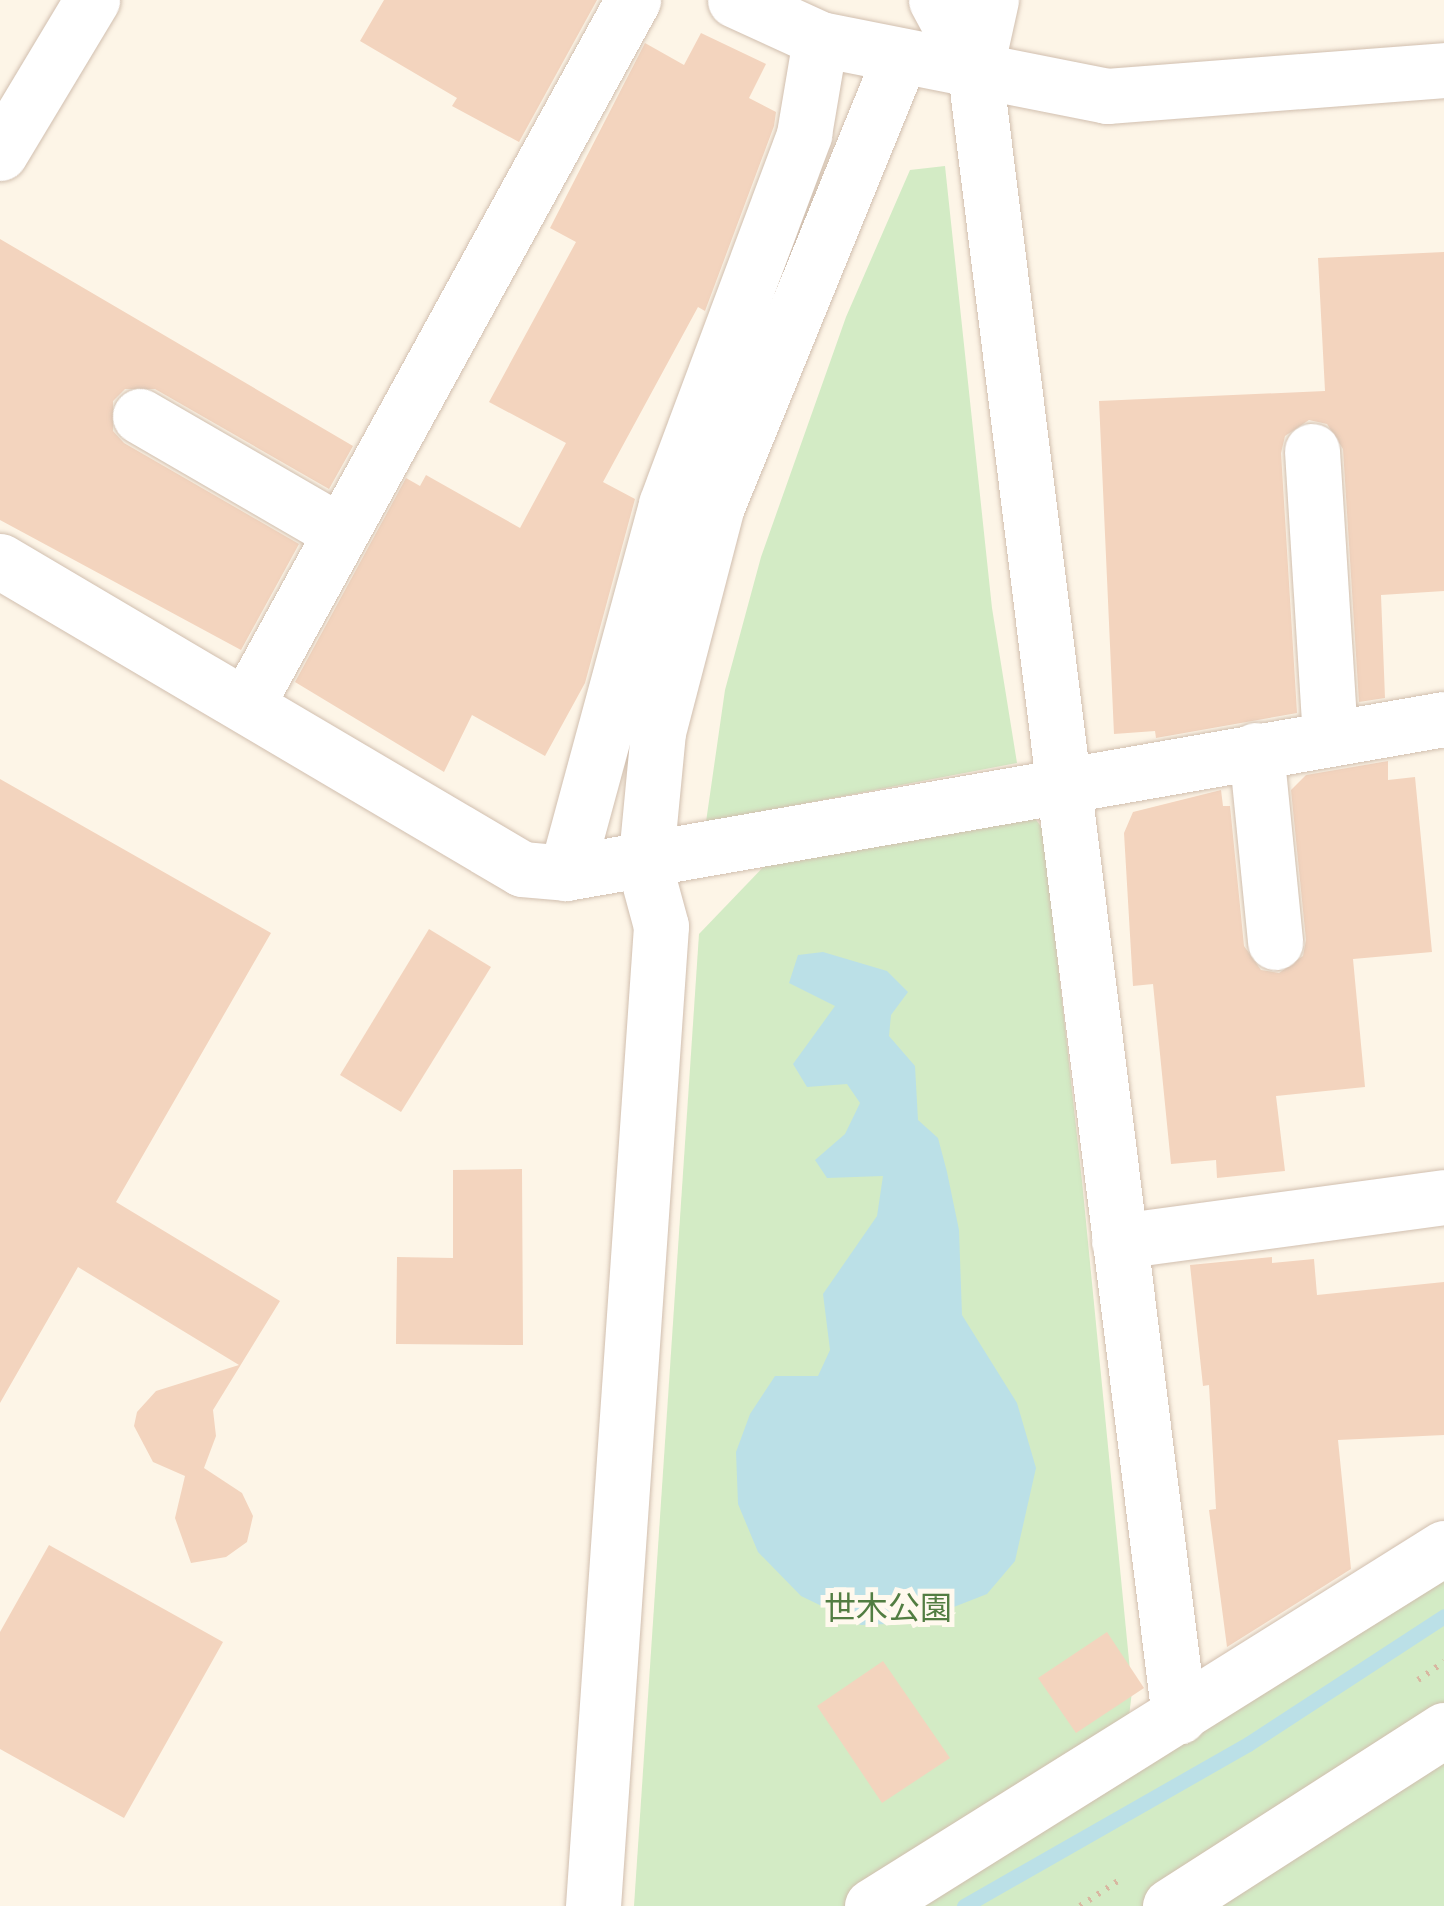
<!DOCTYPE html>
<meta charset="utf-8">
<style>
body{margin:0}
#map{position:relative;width:1444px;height:1906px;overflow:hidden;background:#fdf5e7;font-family:"IBM Plex Sans","Noto Sans JP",sans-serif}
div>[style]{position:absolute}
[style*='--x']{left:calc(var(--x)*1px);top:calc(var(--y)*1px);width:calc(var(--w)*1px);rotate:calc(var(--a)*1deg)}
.green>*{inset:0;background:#d3ebc5}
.water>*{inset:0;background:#bbe0e7}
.stream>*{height:15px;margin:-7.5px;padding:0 7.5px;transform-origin:7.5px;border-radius:7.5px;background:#bbe0e7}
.building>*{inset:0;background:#f3d4be}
.path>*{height:6px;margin-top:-3px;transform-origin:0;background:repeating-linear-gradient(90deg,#d8b7a1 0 2.5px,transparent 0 10.5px)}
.roads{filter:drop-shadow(0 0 2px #d1bfaf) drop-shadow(0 0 2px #d1bfaf)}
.minor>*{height:55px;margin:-27.5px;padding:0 27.5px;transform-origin:27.5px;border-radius:27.5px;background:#fff}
span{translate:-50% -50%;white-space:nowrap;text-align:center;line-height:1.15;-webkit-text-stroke:10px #fff9ee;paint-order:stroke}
.park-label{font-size:32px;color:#527d42}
</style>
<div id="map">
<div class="green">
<div style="clip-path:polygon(945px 166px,992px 608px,1017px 763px,706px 822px,725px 690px,761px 557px,846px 317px,910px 170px)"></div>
<div style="clip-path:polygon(1030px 812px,1043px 829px,1082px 1181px,1132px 1691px,1127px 1734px,854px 1906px,634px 1906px,699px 934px,769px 861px)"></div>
<div style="clip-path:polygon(1444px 1558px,1444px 1906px,884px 1906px)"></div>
</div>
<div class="water">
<div style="clip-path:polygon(823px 952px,887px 971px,908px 992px,891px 1015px,889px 1036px,915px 1066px,918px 1120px,938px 1138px,947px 1172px,959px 1230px,962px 1315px,1017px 1403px,1036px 1468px,1015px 1561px,987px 1594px,913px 1623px,861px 1625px,801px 1596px,758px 1552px,738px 1504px,736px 1452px,750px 1414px,775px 1376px,818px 1376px,830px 1350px,823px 1294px,877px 1216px,883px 1176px,827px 1178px,815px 1160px,845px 1134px,860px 1103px,847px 1084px,807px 1087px,793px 1064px,835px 1006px,789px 983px,798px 955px)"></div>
</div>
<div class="stream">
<div style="--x:964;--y:1906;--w:327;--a:-29.7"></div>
<div style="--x:1248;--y:1744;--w:234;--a:-33.1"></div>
</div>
<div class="building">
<div style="clip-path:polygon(384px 0,597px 0,519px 142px,452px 106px,457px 98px,360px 41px)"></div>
<div style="clip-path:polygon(701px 33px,766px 64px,749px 98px,776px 112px,774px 126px,705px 311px,698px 307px,603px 482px,635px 499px,585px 683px,545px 756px,472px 715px,444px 772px,295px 682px,406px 478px,420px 486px,426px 475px,520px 528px,566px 443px,489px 402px,576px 242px,550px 228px,645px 43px,684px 65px)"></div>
<div style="clip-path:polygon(0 239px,353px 446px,329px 489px,155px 389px,125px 389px,113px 401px,113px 431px,124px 443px,299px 544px,241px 650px,0 520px)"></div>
<div style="clip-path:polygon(1444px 252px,1444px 591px,1381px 595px,1385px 698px,1359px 702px,1343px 449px,1327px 424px,1309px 420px,1285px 436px,1281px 453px,1297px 713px,1156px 738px,1155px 731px,1114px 734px,1099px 401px,1325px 391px,1318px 258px)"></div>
<div style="clip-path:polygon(1388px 761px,1388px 780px,1415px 777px,1432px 952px,1353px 959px,1365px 1087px,1276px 1096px,1285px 1171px,1217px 1178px,1216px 1160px,1171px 1164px,1153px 984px,1133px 986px,1124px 833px,1133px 812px,1221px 790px,1223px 806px,1230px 806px,1244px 946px,1261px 970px,1279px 973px,1303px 956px,1306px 940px,1291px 790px,1306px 775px)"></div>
<div style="clip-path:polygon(0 779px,271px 933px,116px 1202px,280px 1301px,213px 1410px,216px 1436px,204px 1468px,242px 1493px,253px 1516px,247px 1542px,226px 1557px,191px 1563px,175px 1518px,185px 1476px,153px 1462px,134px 1426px,137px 1412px,156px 1391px,239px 1365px,78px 1267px,0 1403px)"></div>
<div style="clip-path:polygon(429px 929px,491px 967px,401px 1112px,340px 1075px)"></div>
<div style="clip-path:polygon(522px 1169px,523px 1345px,396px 1344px,397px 1257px,453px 1258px,453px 1170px)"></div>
<div style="clip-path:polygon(1272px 1257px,1272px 1263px,1314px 1259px,1317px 1295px,1444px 1282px,1444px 1435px,1338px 1440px,1351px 1569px,1227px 1647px,1209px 1510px,1216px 1509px,1209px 1385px,1203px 1386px,1190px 1265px)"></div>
<div style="clip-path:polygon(49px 1545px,223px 1642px,124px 1818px,0 1749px,0 1632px)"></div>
<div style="clip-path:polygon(1107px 1632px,1144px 1688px,1076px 1733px,1038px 1678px)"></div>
<div style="clip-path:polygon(883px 1661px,950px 1758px,882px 1803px,817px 1706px)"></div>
</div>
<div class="path">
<div style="--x:1418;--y:1680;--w:32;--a:-35"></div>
<div style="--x:1080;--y:1906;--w:49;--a:-33.4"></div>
</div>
<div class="roads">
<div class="minor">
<div style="--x:735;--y:0;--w:94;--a:24.6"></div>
<div style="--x:820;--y:39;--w:293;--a:11.2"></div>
<div style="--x:1107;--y:96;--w:338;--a:-4.4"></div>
<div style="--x:936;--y:0;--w:82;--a:61.6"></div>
<div style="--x:975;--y:72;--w:1657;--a:82.93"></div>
<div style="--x:975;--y:72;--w:74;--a:-77.5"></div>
<div style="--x:0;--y:153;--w:179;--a:-59"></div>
<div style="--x:140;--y:416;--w:231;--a:30.1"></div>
<div style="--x:1312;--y:451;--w:288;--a:86.4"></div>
<div style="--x:0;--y:561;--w:606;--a:30.54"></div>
<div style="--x:522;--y:869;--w:44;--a:5.2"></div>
<div style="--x:566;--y:873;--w:891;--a:-9.95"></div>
<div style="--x:248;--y:702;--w:801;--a:-61.26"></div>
<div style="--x:1256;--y:750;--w:193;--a:84.3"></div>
<div style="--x:566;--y:873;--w:382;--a:-74.8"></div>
<div style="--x:666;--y:504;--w:395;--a:-69.5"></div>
<div style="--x:804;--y:134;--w:96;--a:-80.4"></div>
<div style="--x:1119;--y:1241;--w:328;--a:-7.7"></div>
<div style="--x:593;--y:1906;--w:982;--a:-86.03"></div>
<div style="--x:661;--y:926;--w:61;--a:-105.2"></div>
<div style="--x:645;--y:867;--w:136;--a:-84.5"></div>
<div style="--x:658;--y:732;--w:234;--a:-75.4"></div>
<div style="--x:717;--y:506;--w:486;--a:-67.8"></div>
<div style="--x:872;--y:1906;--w:675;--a:-32.04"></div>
<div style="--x:1170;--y:1906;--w:326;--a:-32.7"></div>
</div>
</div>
<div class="park-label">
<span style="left:888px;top:1607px">世木公園</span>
</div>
</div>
